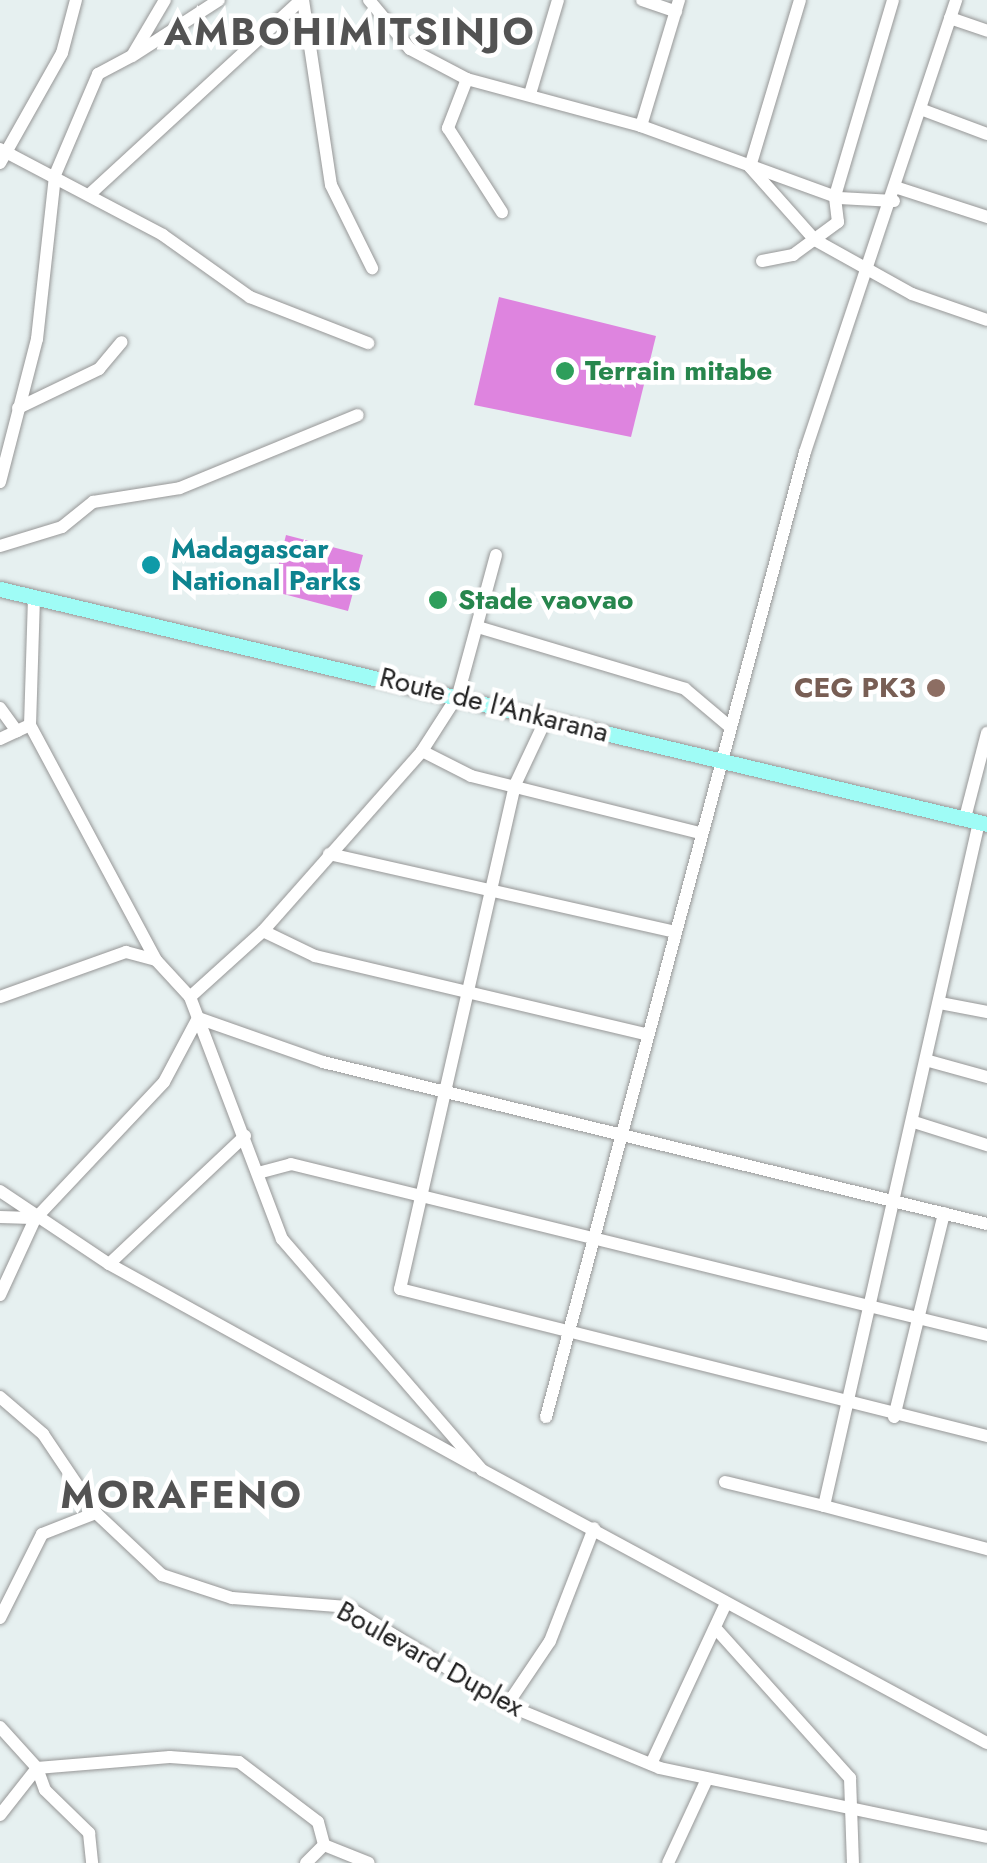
<!DOCTYPE html>
<style>
body{margin:0}
#map{position:relative;width:987px;height:1863px;overflow:hidden;background:#e6f0f0;font-family:Jost,sans-serif}
div>[style]{position:absolute}
[style*='--x']{left:calc(var(--x)*1px);top:calc(var(--y)*1px);width:calc(var(--w)*1px);rotate:calc(var(--a)*1deg)}
.pitch>*{inset:0;background:#de84df}
.roads{filter:drop-shadow(0 0 2px #979797) drop-shadow(0 0 2px #979797)}
.minor>*{height:12px;margin:-6px;padding:0 6px;transform-origin:6px;border-radius:6px;background:#fff}
.major>*{height:15px;margin:-7.5px;padding:0 7.5px;transform-origin:7.5px;border-radius:7.5px;background:#9ffcf6}
.dots>*{width:28px;height:28px;translate:-50% -50%;box-sizing:border-box;border:5px solid #fff;border-radius:50%}
span{translate:-50% -50%;white-space:nowrap;text-align:center;line-height:1.15;-webkit-text-stroke:9px #fff;paint-order:stroke}
.leisure-label{font-size:28px;color:#27864d;font-weight:700}
.left{translate:0 -50%;text-align:left}
.culture-label{font-size:28px;color:#0d838f;font-weight:700}
.education-label{font-size:28px;color:#785e54;font-weight:700}
.right{translate:-100% -50%;text-align:right}
.street-label{font-size:28px;color:#202020}
.district-label{font-size:38px;color:#535353;font-weight:700;letter-spacing:2.5px}
</style>
<div id="map">
<div class="pitch">
<div style="clip-path:polygon(499px 297px,656px 336px,631px 437px,474px 405px)"></div>
<div style="clip-path:polygon(286px 535px,363px 555px,348px 611px,272px 591px)"></div>
</div>
<div class="roads">
<div class="minor">
<div style="--x:303;--y:0;--w:187;--a:81.4"></div>
<div style="--x:331;--y:185;--w:93;--a:63.7"></div>
<div style="--x:369;--y:0;--w:64;--a:50.1"></div>
<div style="--x:410;--y:49;--w:64;--a:27.8"></div>
<div style="--x:467;--y:79;--w:53;--a:111.2"></div>
<div style="--x:448;--y:128;--w:100;--a:57.3"></div>
<div style="--x:642;--y:0;--w:36;--a:19"></div>
<div style="--x:800;--y:0;--w:174;--a:106.7"></div>
<div style="--x:750;--y:167;--w:98;--a:48.3"></div>
<div style="--x:815;--y:240;--w:111;--a:29.1"></div>
<div style="--x:912;--y:294;--w:79;--a:19.1"></div>
<div style="--x:950;--y:18;--w:39;--a:19"></div>
<div style="--x:134;--y:55;--w:101;--a:-32.9"></div>
<div style="--x:467;--y:79;--w:180;--a:15.1"></div>
<div style="--x:641;--y:126;--w:211;--a:20"></div>
<div style="--x:839;--y:198;--w:55;--a:3.1"></div>
<div style="--x:530;--y:94;--w:98;--a:-73.4"></div>
<div style="--x:923;--y:110;--w:68;--a:20.6"></div>
<div style="--x:641;--y:126;--w:132;--a:-73.2"></div>
<div style="--x:0;--y:149;--w:184;--a:27.8"></div>
<div style="--x:163;--y:235;--w:107;--a:35.5"></div>
<div style="--x:250;--y:297;--w:127;--a:21.3"></div>
<div style="--x:0;--y:163;--w:126;--a:-60.6"></div>
<div style="--x:62;--y:53;--w:55;--a:-75.2"></div>
<div style="--x:898;--y:188;--w:94;--a:18"></div>
<div style="--x:90;--y:194;--w:287;--a:-42.6"></div>
<div style="--x:762;--y:261;--w:32;--a:-11"></div>
<div style="--x:793;--y:255;--w:56;--a:-36.3"></div>
<div style="--x:838;--y:222;--w:26;--a:-97"></div>
<div style="--x:835;--y:196;--w:204;--a:-73.5"></div>
<div style="--x:18;--y:408;--w:90;--a:-25.7"></div>
<div style="--x:99;--y:369;--w:35;--a:-50"></div>
<div style="--x:0;--y:482;--w:148;--a:-75.5"></div>
<div style="--x:37;--y:339;--w:165;--a:-83.7"></div>
<div style="--x:55;--y:175;--w:110;--a:-66.9"></div>
<div style="--x:98;--y:74;--w:38;--a:-28"></div>
<div style="--x:132;--y:56;--w:65;--a:-59.5"></div>
<div style="--x:0;--y:546;--w:65;--a:-17"></div>
<div style="--x:62;--y:527;--w:40;--a:-39"></div>
<div style="--x:93;--y:502;--w:88;--a:-9.1"></div>
<div style="--x:180;--y:488;--w:192;--a:-22.3"></div>
<div style="--x:34;--y:598;--w:127;--a:91.8"></div>
<div style="--x:30;--y:725;--w:267;--a:61.8"></div>
<div style="--x:156;--y:960;--w:50;--a:47.4"></div>
<div style="--x:190;--y:997;--w:259;--a:69.2"></div>
<div style="--x:282;--y:1239;--w:306;--a:49.1"></div>
<div style="--x:482;--y:1470;--w:574;--a:28.4"></div>
<div style="--x:481;--y:628;--w:213;--a:16.6"></div>
<div style="--x:685;--y:689;--w:57;--a:40.1"></div>
<div style="--x:0;--y:708;--w:29;--a:54"></div>
<div style="--x:546;--y:719;--w:73;--a:115.2"></div>
<div style="--x:515;--y:785;--w:517;--a:102.85"></div>
<div style="--x:400;--y:1289;--w:605;--a:14.06"></div>
<div style="--x:0;--y:739;--w:33;--a:-25"></div>
<div style="--x:422;--y:751;--w:55;--a:27"></div>
<div style="--x:471;--y:776;--w:236;--a:14"></div>
<div style="--x:965;--y:818;--w:88;--a:-75.5"></div>
<div style="--x:329;--y:854;--w:352;--a:12.7"></div>
<div style="--x:263;--y:931;--w:58;--a:25.7"></div>
<div style="--x:315;--y:956;--w:338;--a:13.3"></div>
<div style="--x:0;--y:997;--w:134;--a:-19.7"></div>
<div style="--x:126;--y:952;--w:31;--a:15"></div>
<div style="--x:190;--y:997;--w:98;--a:-42.1"></div>
<div style="--x:263;--y:931;--w:240;--a:-48.5"></div>
<div style="--x:422;--y:751;--w:67;--a:-57.3"></div>
<div style="--x:458;--y:695;--w:145;--a:-74.8"></div>
<div style="--x:940;--y:1003;--w:48;--a:10.8"></div>
<div style="--x:929;--y:1061;--w:60;--a:15.4"></div>
<div style="--x:914;--y:1122;--w:77;--a:17.5"></div>
<div style="--x:258;--y:1173;--w:34;--a:-15"></div>
<div style="--x:291;--y:1164;--w:717;--a:13.8"></div>
<div style="--x:0;--y:1191;--w:131;--a:33.8"></div>
<div style="--x:109;--y:1264;--w:418;--a:28.9"></div>
<div style="--x:0;--y:1217;--w:32;--a:2"></div>
<div style="--x:109;--y:1264;--w:187;--a:-43.3"></div>
<div style="--x:0;--y:1295;--w:84;--a:-65.3"></div>
<div style="--x:35;--y:1219;--w:188;--a:-46.7"></div>
<div style="--x:164;--y:1082;--w:72;--a:-62"></div>
<div style="--x:198;--y:1018;--w:133;--a:19.4"></div>
<div style="--x:323;--y:1062;--w:683;--a:13.71"></div>
<div style="--x:0;--y:1397;--w:57;--a:40.7"></div>
<div style="--x:43;--y:1434;--w:95;--a:56.1"></div>
<div style="--x:96;--y:1513;--w:91;--a:43.2"></div>
<div style="--x:162;--y:1575;--w:74;--a:18.2"></div>
<div style="--x:232;--y:1598;--w:116;--a:4.4"></div>
<div style="--x:348;--y:1607;--w:187;--a:31.6"></div>
<div style="--x:507;--y:1705;--w:165;--a:22.4"></div>
<div style="--x:660;--y:1768;--w:334;--a:11.9"></div>
<div style="--x:546;--y:1417;--w:999;--a:-74.98"></div>
<div style="--x:805;--y:452;--w:477;--a:-71.5"></div>
<div style="--x:894;--y:1417;--w:210;--a:-76.2"></div>
<div style="--x:725;--y:1482;--w:102;--a:13.6"></div>
<div style="--x:824;--y:1506;--w:701;--a:-77.23"></div>
<div style="--x:824;--y:1506;--w:169;--a:14.8"></div>
<div style="--x:0;--y:1618;--w:94;--a:-63.4"></div>
<div style="--x:42;--y:1534;--w:58;--a:-21.3"></div>
<div style="--x:718;--y:1631;--w:198;--a:48.1"></div>
<div style="--x:850;--y:1778;--w:85;--a:88"></div>
<div style="--x:507;--y:1705;--w:77;--a:-56.1"></div>
<div style="--x:550;--y:1641;--w:121;--a:-68.7"></div>
<div style="--x:0;--y:1727;--w:55;--a:47.9"></div>
<div style="--x:37;--y:1768;--w:133;--a:-4.7"></div>
<div style="--x:170;--y:1757;--w:69;--a:4.1"></div>
<div style="--x:239;--y:1762;--w:99;--a:37.2"></div>
<div style="--x:318;--y:1822;--w:24;--a:75"></div>
<div style="--x:324;--y:1845;--w:48;--a:21.8"></div>
<div style="--x:651;--y:1764;--w:178;--a:-65"></div>
<div style="--x:37;--y:1768;--w:23;--a:70"></div>
<div style="--x:45;--y:1790;--w:62;--a:44.3"></div>
<div style="--x:89;--y:1833;--w:30;--a:84"></div>
<div style="--x:0;--y:1815;--w:60;--a:-51.8"></div>
<div style="--x:306;--y:1863;--w:25;--a:-45"></div>
<div style="--x:668;--y:1863;--w:90;--a:-65.1"></div>
</div>
<div class="major">
<div style="--x:0;--y:589;--w:1015;--a:13.39"></div>
</div>
</div>
<div class="dots">
<div style="left:565px;top:371px;background:#2e9e5b"></div>
<div style="left:151px;top:565px;background:#0f9aa8"></div>
<div style="left:438px;top:600px;background:#2e9e5b"></div>
<div style="left:936px;top:688px;background:#8d6e63"></div>
</div>
<div class="leisure-label">
<span class="left" style="left:585px;top:371px">Terrain mitabe</span>
<span class="left" style="left:458px;top:600px">Stade vaovao</span>
</div>
<div class="culture-label">
<span class="left" style="left:171px;top:565px">Madagascar<br>National Parks</span>
</div>
<div class="education-label">
<span class="right" style="left:916px;top:688px">CEG PK3</span>
</div>
<div class="street-label">
<span style="left:494px;top:705px;rotate:14deg">Route de l'Ankarana</span>
<span style="left:430px;top:1659px;rotate:29deg">Boulevard Duplex</span>
</div>
<div class="district-label">
<span style="left:350px;top:32px">AMBOHIMITSINJO</span>
<span style="left:182px;top:1495px">MORAFENO</span>
</div>
</div>
